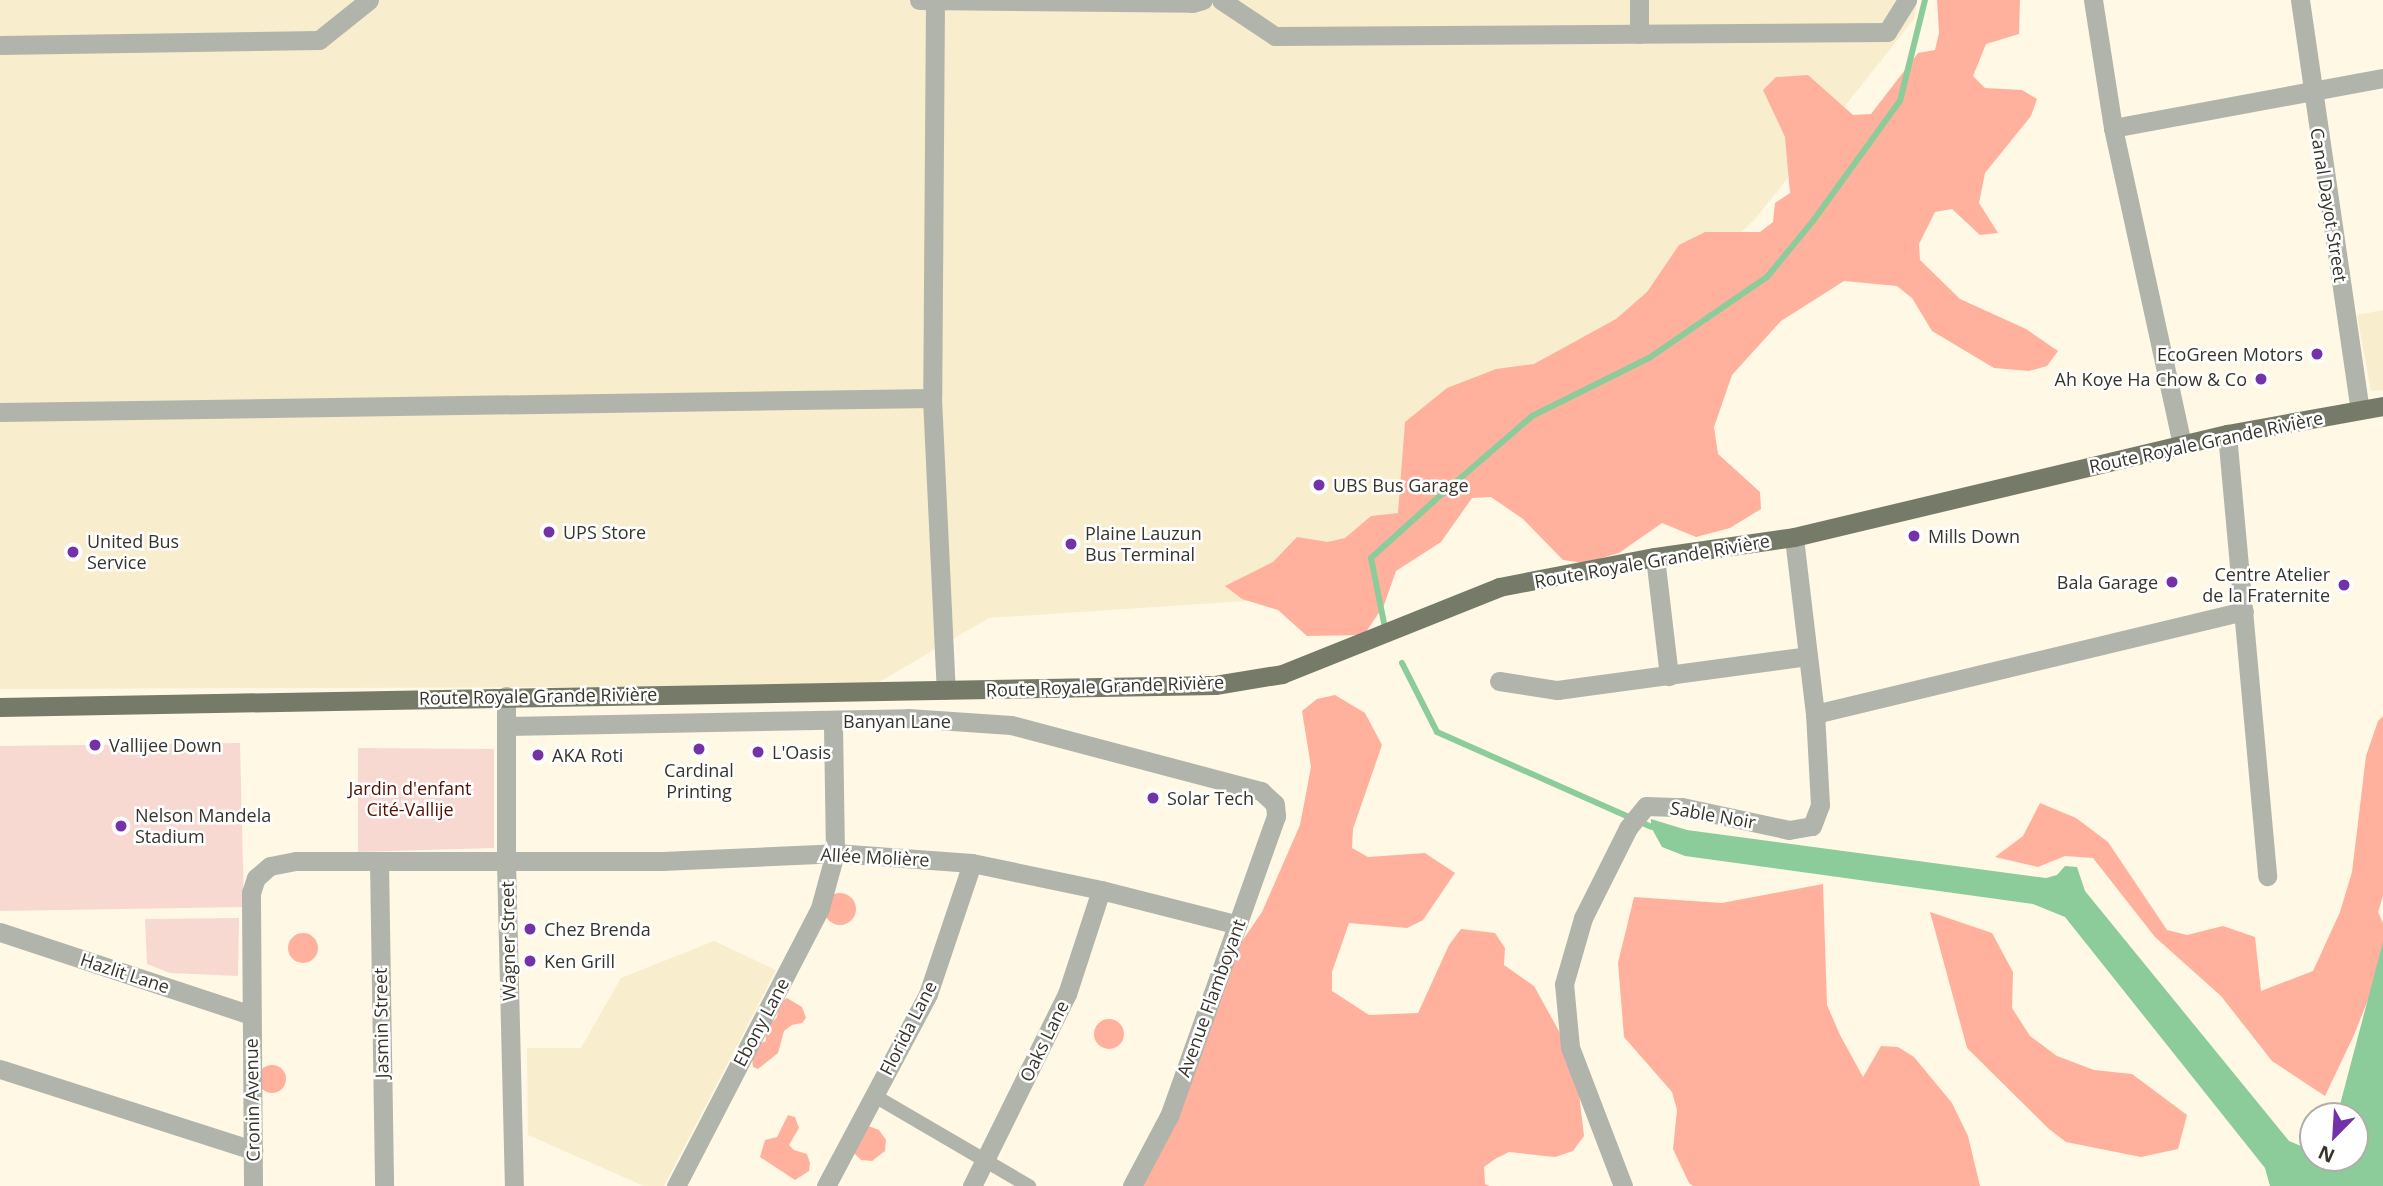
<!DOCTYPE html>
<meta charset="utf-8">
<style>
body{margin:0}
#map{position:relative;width:2383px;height:1186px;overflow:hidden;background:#fff8e4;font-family:"Open Sans",sans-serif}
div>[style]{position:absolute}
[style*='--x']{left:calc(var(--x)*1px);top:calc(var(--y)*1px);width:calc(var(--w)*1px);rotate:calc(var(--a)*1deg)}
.built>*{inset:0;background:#f8edcd}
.green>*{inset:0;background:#f8d9d1}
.forest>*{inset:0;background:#ffb19e}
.round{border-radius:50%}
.water>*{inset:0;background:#8ccc9a}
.stream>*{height:6px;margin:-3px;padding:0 3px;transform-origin:3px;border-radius:3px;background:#8ccc9a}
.pedestrian>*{height:14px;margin:-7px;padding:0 7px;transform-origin:7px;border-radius:7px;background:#b1b4aa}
.minor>*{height:19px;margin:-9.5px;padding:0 9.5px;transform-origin:9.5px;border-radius:9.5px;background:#b1b4aa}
.primary>*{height:19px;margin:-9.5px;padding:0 9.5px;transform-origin:9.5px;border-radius:9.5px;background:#767b69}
.dots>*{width:19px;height:19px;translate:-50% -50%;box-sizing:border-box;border:4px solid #fff;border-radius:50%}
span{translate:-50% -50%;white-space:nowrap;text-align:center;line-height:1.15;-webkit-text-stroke:5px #fff;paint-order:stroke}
.street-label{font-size:18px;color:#37342b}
.poi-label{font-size:18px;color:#37342b}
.right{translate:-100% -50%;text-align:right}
.left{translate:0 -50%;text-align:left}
.park-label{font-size:18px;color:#531003}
.north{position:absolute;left:2299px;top:1102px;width:70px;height:70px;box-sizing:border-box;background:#fff;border:2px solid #afaeaa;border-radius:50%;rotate:204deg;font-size:19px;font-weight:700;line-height:28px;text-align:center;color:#37342b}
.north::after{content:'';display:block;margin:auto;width:24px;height:32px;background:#7332a7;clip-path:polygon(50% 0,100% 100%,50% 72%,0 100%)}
</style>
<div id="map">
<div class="built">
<div style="clip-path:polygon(0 0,1917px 0,1914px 19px,1756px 218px,1364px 593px,989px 618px,872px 686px,0 689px)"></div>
<div style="clip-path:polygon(2383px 310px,2383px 390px,2371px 391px,2357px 315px)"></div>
<div style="clip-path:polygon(714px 941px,776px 970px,664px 1186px,644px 1186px,528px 1135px,527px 1048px,581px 1048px,621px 978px)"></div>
</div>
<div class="green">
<div style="clip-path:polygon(240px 743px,244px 907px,0 911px,0 746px)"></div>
<div style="clip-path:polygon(358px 748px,494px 749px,494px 848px,358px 852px)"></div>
<div style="clip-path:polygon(239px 918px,238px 976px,170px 973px,147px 964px,145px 919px)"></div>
</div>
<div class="forest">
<div style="clip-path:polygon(1937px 0,2020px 0,2019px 34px,1986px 44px,1973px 76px,1985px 88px,2022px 90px,2037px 99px,2031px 116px,1985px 173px,1979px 203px,1998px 233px,1980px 235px,1952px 209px,1935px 212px,1919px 244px,1920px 260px,1960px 299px,2026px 329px,2058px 351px,2047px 366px,2029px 371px,1994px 368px,1932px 331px,1912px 298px,1897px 286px,1844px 281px,1781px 321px,1732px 375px,1714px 427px,1718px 454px,1760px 492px,1761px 509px,1730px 528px,1696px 537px,1662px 523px,1619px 553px,1584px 563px,1563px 560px,1523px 519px,1491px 497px,1472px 498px,1441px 542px,1396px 571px,1384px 605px,1364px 635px,1307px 636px,1278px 610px,1242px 599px,1225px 586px,1273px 562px,1297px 537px,1328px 542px,1345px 538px,1371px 516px,1398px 513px,1405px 422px,1447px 388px,1496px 369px,1534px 364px,1616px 319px,1647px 292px,1679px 245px,1705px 232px,1760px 232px,1773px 222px,1775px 203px,1790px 193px,1785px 137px,1763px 90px,1776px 77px,1808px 75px,1853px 115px,1871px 114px,1918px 53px,1935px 50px,1939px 33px)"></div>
<div style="clip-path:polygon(1335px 695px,1365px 713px,1382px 745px,1353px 829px,1352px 848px,1368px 857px,1425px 853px,1455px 873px,1423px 920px,1407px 928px,1349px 923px,1332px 972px,1332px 991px,1369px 1015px,1418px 1013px,1449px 945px,1461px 929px,1495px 933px,1505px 948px,1504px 965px,1534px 986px,1575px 1060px,1584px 1136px,1573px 1151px,1555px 1157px,1509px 1152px,1495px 1159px,1484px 1167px,1485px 1184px,1490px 1186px,1135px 1186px,1236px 950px,1262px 912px,1300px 825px,1311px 767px,1302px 711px,1317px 699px)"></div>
<div style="clip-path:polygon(2383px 716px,2383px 896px,2378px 912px,2383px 923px,2383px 962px,2354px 1035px,2325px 1096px,2272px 1061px,2221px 996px,2155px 937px,2093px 858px,2065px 856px,2038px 867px,1995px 857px,2023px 836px,2040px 803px,2076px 818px,2108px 842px,2167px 930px,2187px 935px,2223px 926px,2255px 937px,2261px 991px,2313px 971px,2340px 912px,2352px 872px,2366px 756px,2378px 721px)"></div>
<div style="clip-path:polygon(1823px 884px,1827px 1005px,1840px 1035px,1863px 1077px,1881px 1046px,1898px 1047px,1914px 1057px,1952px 1103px,1968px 1136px,1980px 1186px,1693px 1186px,1689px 1183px,1673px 1149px,1677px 1110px,1672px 1092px,1624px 1037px,1618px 963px,1634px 897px,1722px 903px)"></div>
<div class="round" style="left:824px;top:893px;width:32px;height:32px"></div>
<div style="clip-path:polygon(1930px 912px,1992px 933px,2013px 972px,2012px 1008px,2030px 1036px,2057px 1056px,2094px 1070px,2132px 1074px,2187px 1115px,2178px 1149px,2141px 1157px,2066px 1142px,2049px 1129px,1967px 1048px)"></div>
<div class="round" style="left:288px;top:933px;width:30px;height:30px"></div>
<div style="clip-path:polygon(787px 998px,802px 1007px,806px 1018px,802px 1023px,792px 1025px,784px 1031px,778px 1053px,758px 1069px,753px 1067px,752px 1057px,759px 1044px,766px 1041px,765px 1030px,777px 1017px,779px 1003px)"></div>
<div class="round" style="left:1094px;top:1019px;width:30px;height:30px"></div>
<div class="round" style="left:258px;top:1065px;width:28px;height:28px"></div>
<div style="clip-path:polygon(788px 1115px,795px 1117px,799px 1128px,789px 1145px,794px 1150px,807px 1154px,810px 1163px,809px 1171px,795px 1180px,760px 1157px,765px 1140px,777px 1137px)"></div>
<div style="clip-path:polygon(868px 1126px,879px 1130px,886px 1140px,885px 1151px,872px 1161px,861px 1160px,853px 1152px)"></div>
</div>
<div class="water">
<div style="clip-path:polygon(1651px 819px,1687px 830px,2046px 878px,2057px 875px,2065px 866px,2077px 867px,2085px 891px,2289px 1141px,2313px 1151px,2313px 1158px,2355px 1158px,2355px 1116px,2337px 1116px,2383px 942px,2383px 1186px,2270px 1186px,2265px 1168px,2065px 917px,2033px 904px,1685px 856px,1662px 847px,1651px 827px)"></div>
</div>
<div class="stream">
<div style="--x:1384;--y:623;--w:66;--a:-101.3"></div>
<div style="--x:1371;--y:558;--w:85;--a:-42.1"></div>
<div style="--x:1434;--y:501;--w:130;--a:-40.9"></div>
<div style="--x:1532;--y:416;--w:131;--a:-26.4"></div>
<div style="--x:1649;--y:358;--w:143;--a:-34.5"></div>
<div style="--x:1767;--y:277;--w:72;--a:-50.6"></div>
<div style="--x:1813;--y:221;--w:148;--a:-54.1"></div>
<div style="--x:1900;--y:101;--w:104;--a:-76.1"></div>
<div style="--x:1402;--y:663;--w:77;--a:63.1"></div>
<div style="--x:1437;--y:732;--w:234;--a:23.9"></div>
</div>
<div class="pedestrian">
<div style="--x:873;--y:1095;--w:181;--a:30.3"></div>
</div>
<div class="minor">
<div style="--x:919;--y:0;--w:273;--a:0.6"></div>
<div style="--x:1192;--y:3;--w:11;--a:-15"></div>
<div style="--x:935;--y:0;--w:398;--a:90.4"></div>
<div style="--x:932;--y:398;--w:292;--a:87.3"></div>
<div style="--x:1221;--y:0;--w:65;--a:33.7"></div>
<div style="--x:1275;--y:36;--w:612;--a:-0.37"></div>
<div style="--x:1887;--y:32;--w:38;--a:-58"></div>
<div style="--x:1639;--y:0;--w:34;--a:90"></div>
<div style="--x:2093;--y:0;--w:130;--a:81.1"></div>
<div style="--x:2113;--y:128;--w:323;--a:77.7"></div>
<div style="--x:2300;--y:0;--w:413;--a:81.7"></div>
<div style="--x:0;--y:45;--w:319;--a:-0.9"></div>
<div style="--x:319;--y:40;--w:64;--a:-38.7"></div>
<div style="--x:2113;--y:128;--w:275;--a:-10.5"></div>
<div style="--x:0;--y:412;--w:932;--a:-0.86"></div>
<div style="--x:2227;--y:434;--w:444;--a:84.8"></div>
<div style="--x:1655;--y:557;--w:120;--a:83.3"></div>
<div style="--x:1499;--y:681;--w:59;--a:8.8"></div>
<div style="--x:1557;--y:690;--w:253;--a:-7.7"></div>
<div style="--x:506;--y:696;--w:166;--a:90"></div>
<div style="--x:506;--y:862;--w:324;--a:88.6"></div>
<div style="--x:1815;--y:714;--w:441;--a:-13.5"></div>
<div style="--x:506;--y:726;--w:402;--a:-1.1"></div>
<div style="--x:908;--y:718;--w:103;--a:3.9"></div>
<div style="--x:1011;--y:725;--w:259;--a:14.8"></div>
<div style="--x:1261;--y:791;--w:19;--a:43"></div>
<div style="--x:1275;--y:804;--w:12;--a:85"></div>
<div style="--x:1276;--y:816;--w:319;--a:109.6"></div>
<div style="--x:1169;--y:1116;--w:79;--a:117.9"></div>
<div style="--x:379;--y:861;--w:325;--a:89.1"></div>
<div style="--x:0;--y:932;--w:264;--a:18.3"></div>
<div style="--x:0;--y:1069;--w:266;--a:17.8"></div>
<div style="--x:253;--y:1186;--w:293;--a:-90.4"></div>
<div style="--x:251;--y:893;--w:16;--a:-72"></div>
<div style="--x:256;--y:878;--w:18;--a:-41"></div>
<div style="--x:270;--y:866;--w:26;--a:-11"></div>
<div style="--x:296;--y:861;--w:366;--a:0"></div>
<div style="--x:662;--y:861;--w:173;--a:-2.6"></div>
<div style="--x:835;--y:853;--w:137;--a:4.2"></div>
<div style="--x:972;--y:863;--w:132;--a:11.8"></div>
<div style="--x:1101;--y:890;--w:141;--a:14.3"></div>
<div style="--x:676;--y:1186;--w:313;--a:-62.6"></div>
<div style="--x:820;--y:908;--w:57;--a:-74.7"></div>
<div style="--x:835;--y:853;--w:132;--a:-90.9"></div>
<div style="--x:826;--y:1186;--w:217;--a:-62"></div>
<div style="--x:928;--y:994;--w:138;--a:-71.4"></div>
<div style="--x:972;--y:1186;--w:214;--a:-63.7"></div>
<div style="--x:1067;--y:994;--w:109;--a:-71.9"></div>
<div style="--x:1623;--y:1186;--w:149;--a:-110.9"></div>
<div style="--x:1570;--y:1047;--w:63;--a:-95.4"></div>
<div style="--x:1564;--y:984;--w:69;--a:-73.9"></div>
<div style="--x:1583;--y:918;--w:101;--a:-63.4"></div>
<div style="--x:1628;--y:828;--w:28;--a:-51"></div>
<div style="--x:1646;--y:806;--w:36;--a:2"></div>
<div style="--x:1682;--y:807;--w:109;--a:12.1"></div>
<div style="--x:1789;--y:830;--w:23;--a:-10"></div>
<div style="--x:1812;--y:826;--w:22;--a:-69"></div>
<div style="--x:1820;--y:805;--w:91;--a:-93.1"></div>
<div style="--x:1815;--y:714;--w:178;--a:-96.8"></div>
</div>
<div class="primary">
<div style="--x:0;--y:707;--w:1215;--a:-1.04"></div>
<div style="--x:1215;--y:685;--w:68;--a:-9.3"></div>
<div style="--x:1282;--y:674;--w:234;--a:-21.8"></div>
<div style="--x:1499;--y:587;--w:159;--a:-10.9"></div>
<div style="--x:1655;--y:557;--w:140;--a:-8.2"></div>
<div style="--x:1794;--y:537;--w:445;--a:-13.4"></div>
<div style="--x:2227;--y:434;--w:158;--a:-10.2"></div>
</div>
<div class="dots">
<div style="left:2317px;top:354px;background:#7332a7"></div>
<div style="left:2261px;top:379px;background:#7332a7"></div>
<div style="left:1319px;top:485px;background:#7332a7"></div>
<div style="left:549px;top:532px;background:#7332a7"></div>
<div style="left:1914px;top:536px;background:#7332a7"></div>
<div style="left:1071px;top:544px;background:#7332a7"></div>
<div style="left:73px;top:552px;background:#7332a7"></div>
<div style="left:2172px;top:582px;background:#7332a7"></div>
<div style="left:2344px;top:585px;background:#7332a7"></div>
<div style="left:95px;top:745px;background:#7332a7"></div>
<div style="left:699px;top:749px;background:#7332a7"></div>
<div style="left:758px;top:752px;background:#7332a7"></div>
<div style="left:538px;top:755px;background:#7332a7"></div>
<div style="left:1153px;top:798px;background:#7332a7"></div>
<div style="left:121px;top:826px;background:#7332a7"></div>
<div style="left:530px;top:929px;background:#7332a7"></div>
<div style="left:530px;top:961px;background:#7332a7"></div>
</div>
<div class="street-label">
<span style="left:2329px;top:205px;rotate:81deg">Canal Dayot Street</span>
<span style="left:2206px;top:442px;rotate:-12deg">Route Royale Grande Rivière</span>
<span style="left:1652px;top:561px;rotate:-10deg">Route Royale Grande Rivière</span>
<span style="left:1105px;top:686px;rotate:-2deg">Route Royale Grande Rivière</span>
<span style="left:538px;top:696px;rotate:-1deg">Route Royale Grande Rivière</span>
<span style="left:897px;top:721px">Banyan Lane</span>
<span style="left:1713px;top:815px;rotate:10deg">Sable Noir</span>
<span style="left:875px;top:857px;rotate:3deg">Allée Molière</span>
<span style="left:508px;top:941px;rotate:-91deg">Wagner Street</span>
<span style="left:125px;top:973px;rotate:18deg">Hazlit Lane</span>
<span style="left:1211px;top:998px;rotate:-70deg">Avenue Flamboyant</span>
<span style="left:761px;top:1022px;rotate:-62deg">Ebony Lane</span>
<span style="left:381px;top:1023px;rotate:-91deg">Jasmin Street</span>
<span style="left:908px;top:1028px;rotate:-63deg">Florida Lane</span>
<span style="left:1044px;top:1041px;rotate:-64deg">Oaks Lane</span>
<span style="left:252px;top:1100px;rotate:-91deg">Cronin Avenue</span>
</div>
<div class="poi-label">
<span class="right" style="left:2303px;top:354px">EcoGreen Motors</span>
<span class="right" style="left:2247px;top:379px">Ah Koye Ha Chow &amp; Co</span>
<span class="left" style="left:1333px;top:485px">UBS Bus Garage</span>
<span class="left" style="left:563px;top:532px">UPS Store</span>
<span class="left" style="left:1085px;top:544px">Plaine Lauzun<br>Bus Terminal</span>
<span class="left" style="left:1928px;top:536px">Mills Down</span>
<span class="left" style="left:87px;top:552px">United Bus<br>Service</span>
<span class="right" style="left:2330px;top:585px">Centre Atelier<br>de la Fraternite</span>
<span class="right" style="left:2158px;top:582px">Bala Garage</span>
<span class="left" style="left:109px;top:745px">Vallijee Down</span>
<span class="left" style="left:772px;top:752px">L'Oasis</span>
<span class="left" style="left:552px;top:755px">AKA Roti</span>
<span style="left:699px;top:781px">Cardinal<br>Printing</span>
<span class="left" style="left:1167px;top:798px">Solar Tech</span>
<span class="left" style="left:135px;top:826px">Nelson Mandela<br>Stadium</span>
<span class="left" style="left:544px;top:929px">Chez Brenda</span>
<span class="left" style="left:544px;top:961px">Ken Grill</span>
</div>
<div class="park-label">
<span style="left:410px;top:799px">Jardin d'enfant<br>Cité-Vallije</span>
</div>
<div class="north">N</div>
</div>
